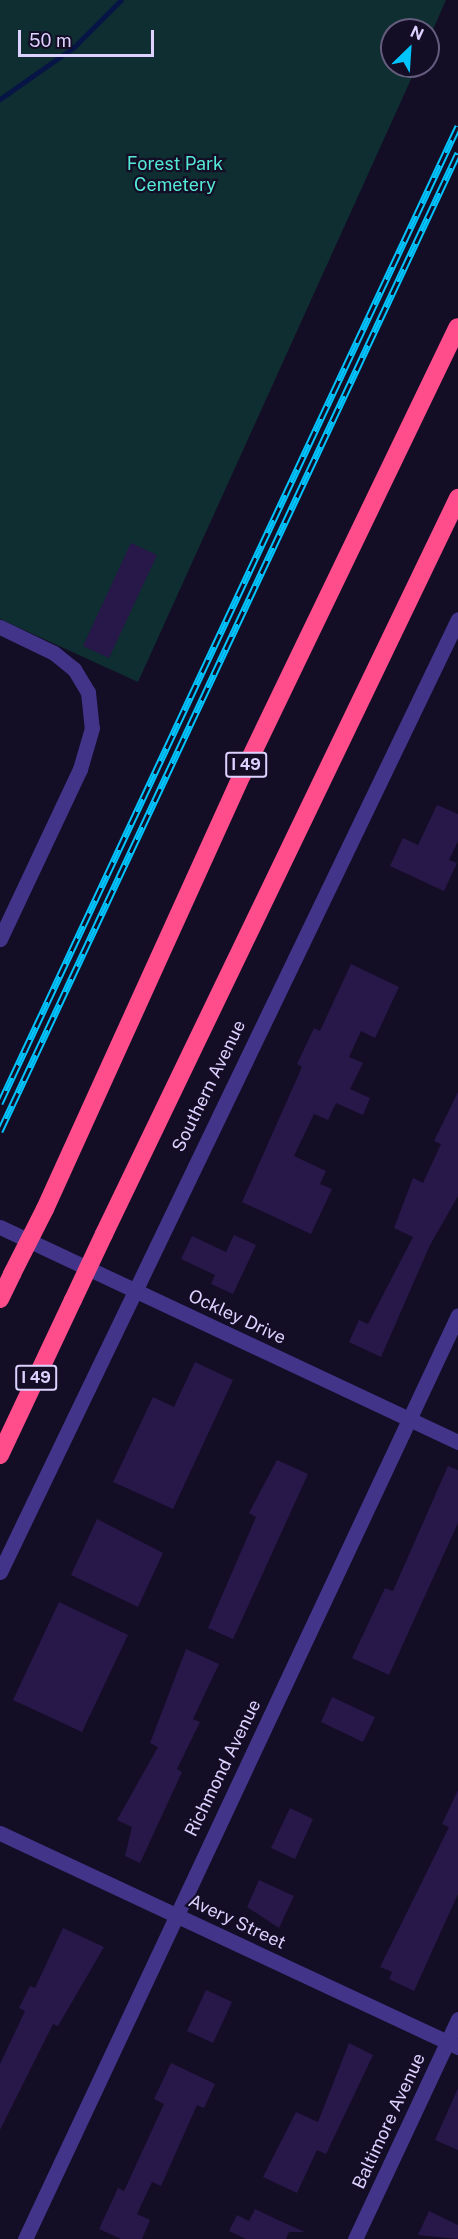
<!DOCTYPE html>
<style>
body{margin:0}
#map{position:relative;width:458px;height:2239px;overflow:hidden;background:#140d26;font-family:"Public Sans",sans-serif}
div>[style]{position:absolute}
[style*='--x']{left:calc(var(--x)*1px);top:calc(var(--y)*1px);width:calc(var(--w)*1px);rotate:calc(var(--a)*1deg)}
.green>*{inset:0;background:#0f2e31}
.stream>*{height:5px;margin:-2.5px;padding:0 2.5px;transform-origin:2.5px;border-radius:2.5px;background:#061546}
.building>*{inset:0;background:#281749}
.minor>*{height:15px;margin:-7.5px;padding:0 7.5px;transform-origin:7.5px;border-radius:7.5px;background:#423489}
.highway>*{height:18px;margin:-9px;padding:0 9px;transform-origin:9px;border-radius:9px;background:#ff4d8c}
.rail>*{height:7px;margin-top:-3.5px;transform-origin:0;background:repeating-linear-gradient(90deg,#140d26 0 14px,#00c4fd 0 28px);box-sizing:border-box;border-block:2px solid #00c4fd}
.highway-bridge>*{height:18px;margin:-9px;padding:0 9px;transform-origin:9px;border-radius:9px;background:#ff4d8c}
span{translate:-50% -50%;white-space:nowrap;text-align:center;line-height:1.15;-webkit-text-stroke:4.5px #140d26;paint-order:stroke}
.shield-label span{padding:2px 4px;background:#140d26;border:2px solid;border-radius:4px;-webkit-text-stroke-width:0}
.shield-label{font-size:16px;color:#ddd2ff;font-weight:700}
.park-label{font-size:18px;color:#54e9d6}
.street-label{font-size:18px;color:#ddd2ff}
.north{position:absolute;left:380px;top:18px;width:60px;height:60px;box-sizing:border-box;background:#140d26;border:2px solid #645c7d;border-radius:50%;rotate:25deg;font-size:16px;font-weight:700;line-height:24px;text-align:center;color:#ddd2ff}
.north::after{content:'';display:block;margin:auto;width:21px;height:27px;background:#00c4fd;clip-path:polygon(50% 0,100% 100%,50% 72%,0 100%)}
.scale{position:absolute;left:18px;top:30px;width:136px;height:27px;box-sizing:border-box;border:3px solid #ddd2ff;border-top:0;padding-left:8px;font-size:18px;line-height:21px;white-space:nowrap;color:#ddd2ff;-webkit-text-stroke:4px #140d26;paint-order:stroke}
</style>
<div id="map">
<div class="green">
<div style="clip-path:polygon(0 0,446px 0,428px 41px,428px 30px,392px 30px,392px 66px,417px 66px,138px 682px,0 619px)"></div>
</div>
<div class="stream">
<div style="--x:0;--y:99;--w:90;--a:-35.1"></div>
<div style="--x:74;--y:47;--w:66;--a:-45"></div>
</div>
<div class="building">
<div style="clip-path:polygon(131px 543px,157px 555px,109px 658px,83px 646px)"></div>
<div style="clip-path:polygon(437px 805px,458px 814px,458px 841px,449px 860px,457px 863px,444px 891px,390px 866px,403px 838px,418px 845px)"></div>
<div style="clip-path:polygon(351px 964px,399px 987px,375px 1038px,361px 1031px,349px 1057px,363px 1063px,350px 1089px,370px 1098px,363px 1115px,336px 1103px,328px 1120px,314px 1114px,294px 1156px,326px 1171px,320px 1184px,332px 1189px,311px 1234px,242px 1202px,302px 1067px,297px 1064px,314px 1028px,320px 1031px)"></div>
<div style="clip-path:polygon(458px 1092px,458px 1196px,430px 1245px,381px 1357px,349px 1342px,359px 1320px,368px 1324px,413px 1237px,394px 1228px,413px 1178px,423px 1183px,441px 1144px,434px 1141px)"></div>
<div style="clip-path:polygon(234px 1235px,256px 1245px,233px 1294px,211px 1284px,215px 1275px,181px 1259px,192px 1236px,226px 1252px)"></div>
<div style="clip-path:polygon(195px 1362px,233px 1380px,173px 1509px,113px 1482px,153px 1397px,174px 1407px)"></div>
<div style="clip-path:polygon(277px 1460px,308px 1474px,233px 1639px,208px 1628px,256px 1517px,249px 1513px)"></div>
<div style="clip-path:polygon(448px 1466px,458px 1470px,458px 1523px,389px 1675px,352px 1658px,385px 1588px,393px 1591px)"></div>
<div style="clip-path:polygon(97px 1519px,163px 1553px,138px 1607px,71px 1575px)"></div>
<div style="clip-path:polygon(59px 1602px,128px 1635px,82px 1732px,13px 1700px)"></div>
<div style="clip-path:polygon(186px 1649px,219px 1664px,193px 1719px,200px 1722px,177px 1769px,182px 1772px,140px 1863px,125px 1856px,132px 1827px,117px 1820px,158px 1747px,150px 1743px)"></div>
<div style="clip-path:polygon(332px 1697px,375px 1717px,363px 1742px,321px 1722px)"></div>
<div style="clip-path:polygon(458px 1790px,458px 1894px,414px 1991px,389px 1979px,392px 1972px,380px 1967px,449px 1827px,442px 1824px)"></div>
<div style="clip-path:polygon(290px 1808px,313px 1819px,295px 1859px,271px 1848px)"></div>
<div style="clip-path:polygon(259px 1880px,294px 1896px,279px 1928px,247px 1907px)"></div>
<div style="clip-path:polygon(63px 1928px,104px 1947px,58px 2026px,53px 2024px,0 2130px,0 2064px,25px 2011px,19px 2008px,30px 1986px,35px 1988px)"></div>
<div style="clip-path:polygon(206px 1990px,232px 2002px,213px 2043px,187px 2031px)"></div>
<div style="clip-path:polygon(349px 2043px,373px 2055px,326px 2154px,317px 2150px,297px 2193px,263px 2177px,296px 2112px,318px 2122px)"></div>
<div style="clip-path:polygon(171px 2063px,215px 2084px,204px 2108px,197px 2105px,161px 2186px,152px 2182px,137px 2214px,150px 2220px,142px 2239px,121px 2239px,99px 2229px,118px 2188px,124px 2191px,164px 2104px,154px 2099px)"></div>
<div style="clip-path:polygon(458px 2088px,458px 2150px,435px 2140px)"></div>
<div style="clip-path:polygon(255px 2209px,278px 2220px,305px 2232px,289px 2232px,286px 2239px,246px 2239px,229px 2231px,237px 2215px,249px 2221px)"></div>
<div style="clip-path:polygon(429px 2211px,458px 2225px,458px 2239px,418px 2235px)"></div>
</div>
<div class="minor">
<div style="--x:0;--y:627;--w:60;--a:25.7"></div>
<div style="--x:54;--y:653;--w:26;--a:39"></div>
<div style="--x:74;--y:669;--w:27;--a:59"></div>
<div style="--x:88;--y:692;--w:36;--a:84"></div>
<div style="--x:92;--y:728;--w:43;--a:106.3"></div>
<div style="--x:80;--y:769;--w:188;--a:115.2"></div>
<div style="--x:0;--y:1227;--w:506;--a:25.15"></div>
<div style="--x:0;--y:1572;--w:1057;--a:-64.33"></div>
<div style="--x:0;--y:1833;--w:506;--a:25.04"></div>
<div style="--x:25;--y:2239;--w:1020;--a:-64.89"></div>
<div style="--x:355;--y:2239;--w:243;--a:-64.9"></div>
</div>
<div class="highway">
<div style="--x:45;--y:1209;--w:477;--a:-65.6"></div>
<div style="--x:242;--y:775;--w:497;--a:-64.3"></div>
<div style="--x:104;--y:1234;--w:817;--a:-64.31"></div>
<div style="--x:0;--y:1299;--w:28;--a:-64"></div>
<div style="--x:0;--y:1455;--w:171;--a:-64.8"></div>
</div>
<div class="rail">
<div style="--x:0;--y:1103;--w:1079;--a:-64.88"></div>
<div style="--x:0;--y:1131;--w:1080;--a:-64.91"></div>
</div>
<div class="highway-bridge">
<div style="--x:12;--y:1274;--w:73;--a:-63.1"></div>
<div style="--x:73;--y:1300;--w:73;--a:-64.8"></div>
</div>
<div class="shield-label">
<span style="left:246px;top:765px">I 49</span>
<span style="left:36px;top:1378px">I 49</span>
</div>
<div class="park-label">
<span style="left:175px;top:175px">Forest Park<br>Cemetery</span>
</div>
<div class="street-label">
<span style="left:209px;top:1086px;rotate:-64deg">Southern Avenue</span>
<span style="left:237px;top:1317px;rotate:25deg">Ockley Drive</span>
<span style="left:223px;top:1768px;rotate:-64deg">Richmond Avenue</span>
<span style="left:237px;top:1922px;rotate:25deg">Avery Street</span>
<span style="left:389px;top:2121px;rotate:-65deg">Baltimore Avenue</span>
</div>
<div class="north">N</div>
<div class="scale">50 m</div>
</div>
